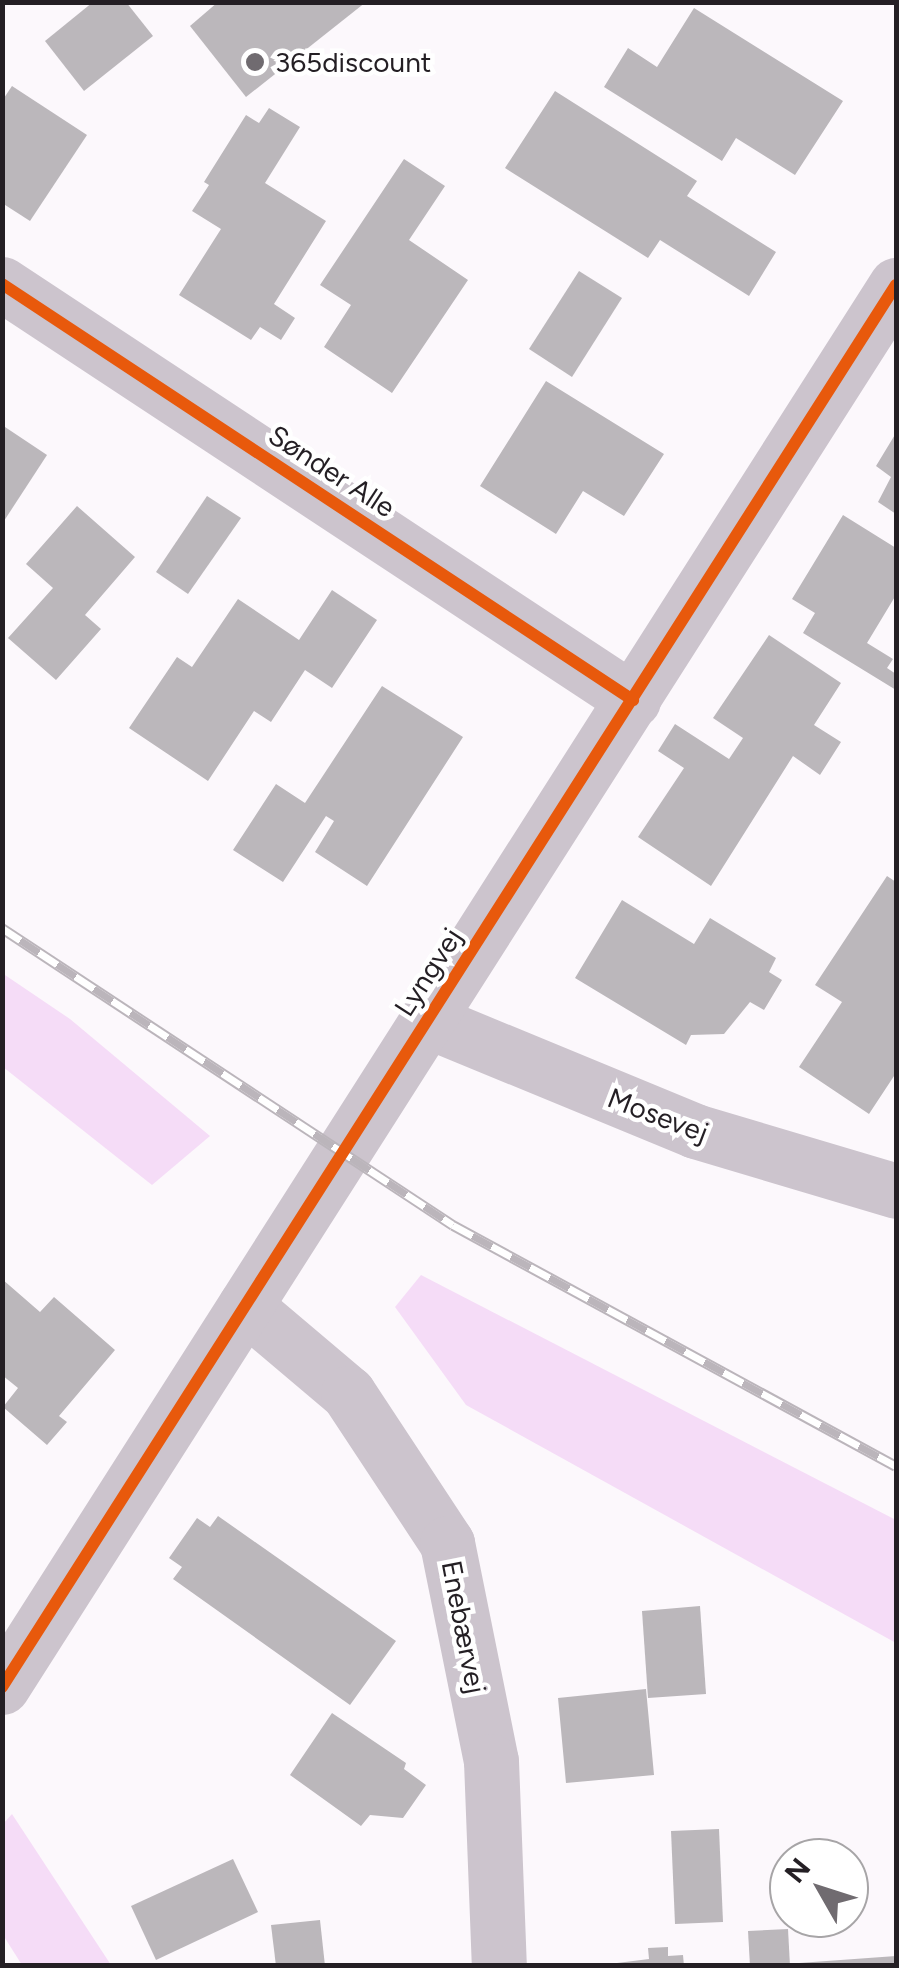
<!DOCTYPE html>
<meta charset="utf-8">
<style>
body{margin:0}
#map{position:relative;width:899px;height:1968px;overflow:hidden;background:#fcf8fc;font-family:Figtree,sans-serif}
div>[style]{position:absolute}
[style*='--x']{left:calc(var(--x)*1px);top:calc(var(--y)*1px);width:calc(var(--w)*1px);rotate:calc(var(--a)*1deg)}
.green>*{inset:0;background:#f5dcf7}
.building>*{inset:0;background:#bbb7bb}
.street>*{height:55px;margin:-27.5px;padding:0 27.5px;transform-origin:27.5px;border-radius:27.5px;background:#ccc4cd}
.rail>*{height:11px;margin-top:-5.5px;transform-origin:0;background:repeating-linear-gradient(90deg,#fff 0 22px,#bbb5bb 0 44px);box-sizing:border-box;border-block:2px solid #bbb5bb}
.cycleway>*{height:12px;margin:-6px;padding:0 6px;transform-origin:6px;border-radius:6px;background:#e8590c}
.dots>*{width:28px;height:28px;translate:-50% -50%;box-sizing:border-box;border:5px solid #fff;border-radius:50%}
span{translate:-50% -50%;white-space:nowrap;text-align:center;line-height:1.15;-webkit-text-stroke:9px #fff;paint-order:stroke}
.poi-label{font-size:28px;color:#241f24}
.left{translate:0 -50%;text-align:left}
.street-label{font-size:28px;color:#241f24}
.frame{position:absolute;inset:0;border:5px solid #241f24;pointer-events:none}
.north{position:absolute;left:769px;top:1838px;width:100px;height:100px;box-sizing:border-box;background:#fff;border:2px solid #a7a5a7;border-radius:50%;rotate:309deg;font-size:28px;font-weight:700;line-height:40px;text-align:center;color:#241f24}
.north::after{content:'';display:block;margin:auto;width:35px;height:45px;background:#706b70;clip-path:polygon(50% 0,100% 100%,50% 72%,0 100%)}
</style>
<div id="map">
<div class="green">
<div style="clip-path:polygon(2px 973px,70px 1019px,210px 1136px,152px 1185px,3px 1067px)"></div>
<div style="clip-path:polygon(421px 1275px,896px 1520px,896px 1643px,466px 1405px,395px 1307px)"></div>
<div style="clip-path:polygon(12px 1814px,111px 1965px,22px 1965px,3px 1935px,3px 1824px)"></div>
</div>
<div class="building">
<div style="clip-path:polygon(93px 2px,126px 2px,153px 36px,84px 91px,45px 41px)"></div>
<div style="clip-path:polygon(218px 2px,366px 2px,246px 97px,190px 26px)"></div>
<div style="clip-path:polygon(694px 8px,843px 101px,795px 175px,736px 138px,722px 161px,604px 87px,628px 48px,657px 67px)"></div>
<div style="clip-path:polygon(12px 86px,87px 135px,30px 221px,2px 203px,2px 101px)"></div>
<div style="clip-path:polygon(555px 91px,697px 181px,687px 196px,776px 252px,749px 296px,660px 240px,648px 258px,505px 168px)"></div>
<div style="clip-path:polygon(269px 108px,300px 127px,265px 183px,326px 221px,274px 304px,295px 318px,281px 340px,260px 327px,251px 340px,179px 295px,221px 229px,192px 211px,209px 185px,204px 182px,246px 115px,259px 123px)"></div>
<div style="clip-path:polygon(404px 159px,445px 186px,409px 240px,468px 280px,392px 393px,324px 347px,351px 305px,320px 285px)"></div>
<div style="clip-path:polygon(579px 271px,622px 298px,572px 377px,529px 349px)"></div>
<div style="clip-path:polygon(546px 381px,664px 454px,624px 516px,583px 491px,556px 534px,480px 486px)"></div>
<div style="clip-path:polygon(2px 425px,47px 455px,2px 524px)"></div>
<div style="clip-path:polygon(896px 433px,896px 514px,878px 502px,891px 477px,876px 466px)"></div>
<div style="clip-path:polygon(207px 496px,241px 518px,188px 594px,156px 572px)"></div>
<div style="clip-path:polygon(77px 506px,135px 557px,85px 615px,101px 629px,56px 680px,8px 638px,53px 588px,26px 564px)"></div>
<div style="clip-path:polygon(843px 515px,896px 548px,896px 595px,867px 643px,893px 659px,887px 668px,896px 674px,896px 690px,803px 633px,815px 613px,792px 599px)"></div>
<div style="clip-path:polygon(332px 590px,377px 620px,332px 688px,305px 670px,271px 722px,254px 711px,208px 781px,129px 728px,177px 657px,192px 667px,238px 599px,299px 640px)"></div>
<div style="clip-path:polygon(769px 635px,841px 683px,814px 725px,841px 742px,820px 775px,793px 756px,711px 886px,638px 837px,684px 768px,658px 751px,675px 724px,729px 759px,743px 738px,713px 718px)"></div>
<div style="clip-path:polygon(382px 686px,463px 737px,367px 886px,315px 852px,334px 821px,326px 816px,283px 882px,233px 850px,276px 784px,305px 803px)"></div>
<div style="clip-path:polygon(887px 876px,896px 882px,896px 1073px,869px 1114px,799px 1067px,842px 1002px,815px 985px)"></div>
<div style="clip-path:polygon(622px 900px,694px 944px,710px 918px,776px 958px,769px 972px,782px 980px,764px 1010px,750px 1002px,724px 1034px,691px 1035px,686px 1045px,575px 978px)"></div>
<div style="clip-path:polygon(2px 1279px,40px 1312px,54px 1297px,115px 1350px,59px 1416px,67px 1422px,47px 1445px,3px 1407px,18px 1388px,2px 1375px)"></div>
<div style="clip-path:polygon(218px 1516px,396px 1641px,350px 1705px,173px 1579px,182px 1567px,169px 1558px,197px 1518px,210px 1527px)"></div>
<div style="clip-path:polygon(700px 1606px,706px 1694px,648px 1698px,642px 1611px)"></div>
<div style="clip-path:polygon(646px 1689px,654px 1775px,566px 1783px,558px 1698px)"></div>
<div style="clip-path:polygon(332px 1713px,406px 1763px,404px 1769px,426px 1785px,403px 1818px,370px 1815px,361px 1826px,290px 1775px)"></div>
<div style="clip-path:polygon(719px 1829px,723px 1922px,675px 1924px,671px 1831px)"></div>
<div style="clip-path:polygon(233px 1859px,258px 1912px,156px 1960px,131px 1906px)"></div>
<div style="clip-path:polygon(320px 1920px,325px 1966px,276px 1966px,271px 1925px)"></div>
<div style="clip-path:polygon(788px 1929px,790px 1966px,750px 1966px,748px 1931px)"></div>
<div style="clip-path:polygon(668px 1947px,668px 1956px,683px 1955px,684px 1966px,593px 1966px,649px 1959px,648px 1948px)"></div>
<div style="clip-path:polygon(896px 1956px,896px 1966px,799px 1966px,799px 1963px)"></div>
</div>
<div class="street">
<div style="--x:2;--y:284;--w:756;--a:33.4"></div>
<div style="--x:426;--y:1020;--w:291;--a:22.4"></div>
<div style="--x:695;--y:1131;--w:210;--a:16.6"></div>
<div style="--x:245;--y:1306;--w:135;--a:40.2"></div>
<div style="--x:348;--y:1393;--w:180;--a:56.6"></div>
<div style="--x:447;--y:1543;--w:222;--a:78.6"></div>
<div style="--x:491;--y:1761;--w:205;--a:87.8"></div>
<div style="--x:2;--y:1687;--w:1663;--a:-57.48"></div>
</div>
<div class="rail">
<div style="--x:2;--y:928;--w:540;--a:33.37"></div>
<div style="--x:453;--y:1225;--w:504;--a:28.55"></div>
</div>
<div class="cycleway">
<div style="--x:2;--y:284;--w:756;--a:33.4"></div>
<div style="--x:2;--y:1687;--w:1663;--a:-57.48"></div>
</div>
<div class="dots">
<div style="left:255px;top:62px;background:#706b70"></div>
</div>
<div class="poi-label">
<span class="left" style="left:275px;top:62px">365discount</span>
</div>
<div class="street-label">
<span style="left:332px;top:471px;rotate:33deg">Sønder Alle</span>
<span style="left:428px;top:972px;rotate:-57deg">Lyngvej</span>
<span style="left:658px;top:1115px;rotate:21deg">Mosevej</span>
<span style="left:464px;top:1627px;rotate:79deg">Enebærvej</span>
</div>
<div class="frame"></div>
<div class="north">N</div>
</div>
